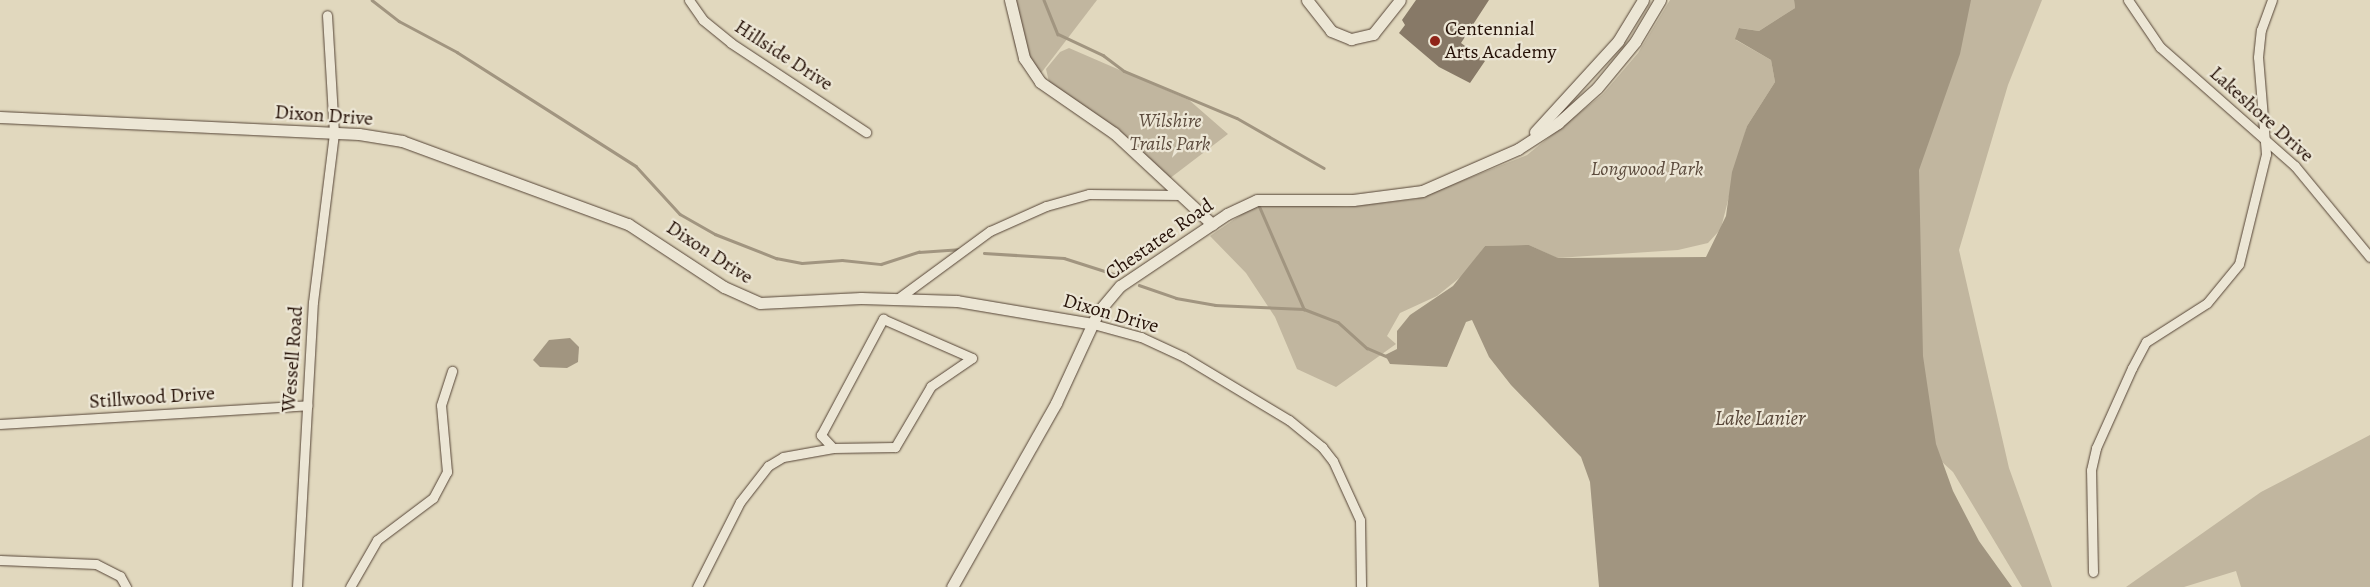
<!DOCTYPE html>
<style>
body{margin:0}
#map{position:relative;width:2370px;height:587px;overflow:hidden;background:#e1d8be;font-family:Alegreya,serif}
div>[style]{position:absolute}
[style*='--x']{left:calc(var(--x)*1px);top:calc(var(--y)*1px);width:calc(var(--w)*1px);rotate:calc(var(--a)*1deg)}
.green>*{inset:0;background:#c1b69f}
.water>*{inset:0;background:#a19580}
.stream>*{height:2.5px;margin:-1.25px;padding:0 1.25px;transform-origin:1.25px;border-radius:1.25px;background:#a19580}
.building>*{inset:0;background:#877967}
.roads{filter:drop-shadow(0 0 1px #554436) drop-shadow(0 0 1px #554436)}
.minor>*{height:9px;margin:-4.5px;padding:0 4.5px;transform-origin:4.5px;border-radius:4.5px;background:#ece6d5}
.tertiary>*{height:11px;margin:-5.5px;padding:0 5.5px;transform-origin:5.5px;border-radius:5.5px;background:#ece6d5}
.dots>*{width:14px;height:14px;translate:-50% -50%;box-sizing:border-box;border:2px solid #ece6d5;border-radius:50%}
span{translate:-50% -50%;white-space:nowrap;text-align:center;line-height:1.15;-webkit-text-stroke:4.5px #ece6d5;paint-order:stroke}
.poi-label{font-size:20px;color:#261208}
.left{translate:0 -50%;text-align:left}
.street-label{font-size:20px;color:#261208}
.park-label{font-size:20px;color:#5c4b3d;font-style:italic}
.water-label{font-size:21px;color:#574638;font-style:italic}
</style>
<div id="map">
<div class="green">
<div style="clip-path:polygon(1006px 0,1097px 0,1035px 81px,1015px 47px)"></div>
<div style="clip-path:polygon(1670px 0,1794px 0,1795px 8px,1759px 31px,1740px 28px,1736px 40px,1771px 60px,1775px 82px,1747px 126px,1721px 228px,1744px 242px,1719px 231px,1708px 243px,1678px 250px,1557px 258px,1529px 245px,1485px 246px,1463px 275px,1437px 296px,1400px 313px,1387px 336px,1396px 344px,1336px 387px,1297px 369px,1275px 317px,1246px 273px,1210px 236px,1248px 210px,1268px 203px,1347px 207px,1416px 199px,1527px 155px,1603px 94px,1638px 53px)"></div>
<div style="clip-path:polygon(1959px 0,2042px 0,2008px 85px,1959px 250px,2009px 468px,2052px 587px,2022px 587px,1953px 472px,1917px 439px,1905px 235px,1922px 123px)"></div>
<div style="clip-path:polygon(1069px 48px,1189px 100px,1228px 134px,1169px 179px,1109px 123px,1049px 82px,1046px 69px,1060px 52px)"></div>
<div style="clip-path:polygon(2370px 435px,2370px 587px,2241px 587px,2236px 571px,2184px 587px,2126px 587px,2261px 492px)"></div>
</div>
<div class="water">
<div style="clip-path:polygon(1794px 0,1971px 0,1960px 54px,1919px 170px,1923px 356px,1936px 444px,1953px 491px,1979px 541px,2012px 587px,1599px 587px,1590px 482px,1581px 457px,1511px 385px,1489px 357px,1472px 320px,1466px 322px,1447px 367px,1390px 364px,1385px 355px,1397px 349px,1397px 331px,1410px 315px,1453px 286px,1485px 246px,1529px 245px,1558px 258px,1706px 257px,1726px 216px,1732px 172px,1747px 126px,1775px 82px,1771px 60px,1735px 39px,1739px 28px,1759px 31px,1795px 8px)"></div>
<div style="clip-path:polygon(570px 338px,579px 347px,578px 362px,567px 368px,540px 367px,533px 360px,549px 340px)"></div>
</div>
<div class="stream">
<div style="--x:372;--y:0;--w:34;--a:38"></div>
<div style="--x:399;--y:21;--w:66;--a:28.1"></div>
<div style="--x:457;--y:52;--w:212;--a:32.5"></div>
<div style="--x:636;--y:166;--w:65;--a:47.5"></div>
<div style="--x:680;--y:214;--w:40;--a:29.7"></div>
<div style="--x:715;--y:234;--w:66;--a:21.5"></div>
<div style="--x:776;--y:258;--w:26;--a:11"></div>
<div style="--x:802;--y:263;--w:40;--a:-4.3"></div>
<div style="--x:842;--y:260;--w:39;--a:6"></div>
<div style="--x:881;--y:264;--w:40;--a:-18"></div>
<div style="--x:919;--y:252;--w:39;--a:-4"></div>
<div style="--x:1044;--y:0;--w:37;--a:68"></div>
<div style="--x:1058;--y:34;--w:50;--a:25"></div>
<div style="--x:1103;--y:55;--w:26;--a:37"></div>
<div style="--x:1124;--y:71;--w:122;--a:22.6"></div>
<div style="--x:1237;--y:118;--w:100;--a:29.9"></div>
<div style="--x:1258;--y:203;--w:116;--a:66.5"></div>
<div style="--x:984;--y:253;--w:80;--a:3.6"></div>
<div style="--x:1064;--y:258;--w:52;--a:17.7"></div>
<div style="--x:1139;--y:285;--w:39;--a:19"></div>
<div style="--x:1176;--y:298;--w:40;--a:10"></div>
<div style="--x:1215;--y:305;--w:89;--a:2.6"></div>
<div style="--x:1304;--y:309;--w:36;--a:21"></div>
<div style="--x:1338;--y:322;--w:39;--a:42"></div>
<div style="--x:1367;--y:348;--w:21;--a:23"></div>
</div>
<div class="building">
<div style="clip-path:polygon(1416px 0,1489px 0,1461px 43px,1485px 61px,1470px 83px,1439px 67px,1399px 33px,1405px 25px,1402px 20px)"></div>
</div>
<div class="roads">
<div class="minor">
<div style="--x:689;--y:0;--w:24;--a:55"></div>
<div style="--x:703;--y:20;--w:36;--a:39"></div>
<div style="--x:731;--y:43;--w:162;--a:33.4"></div>
<div style="--x:2128;--y:0;--w:57;--a:55.8"></div>
<div style="--x:2160;--y:47;--w:180;--a:41.4"></div>
<div style="--x:2295;--y:166;--w:118;--a:50.5"></div>
<div style="--x:896;--y:300;--w:117;--a:-36.3"></div>
<div style="--x:990;--y:231;--w:61;--a:-24.1"></div>
<div style="--x:1046;--y:206;--w:45;--a:-15.6"></div>
<div style="--x:1089;--y:194;--w:92;--a:0.6"></div>
<div style="--x:883;--y:319;--w:97;--a:23.7"></div>
<div style="--x:972;--y:358;--w:50;--a:145.7"></div>
<div style="--x:931;--y:386;--w:71;--a:120.5"></div>
<div style="--x:895;--y:447;--w:62;--a:179.1"></div>
<div style="--x:833;--y:448;--w:18;--a:-133"></div>
<div style="--x:821;--y:435;--w:132;--a:-61.9"></div>
<div style="--x:1093;--y:324;--w:50;--a:15.2"></div>
<div style="--x:1141;--y:337;--w:47;--a:24.9"></div>
<div style="--x:1184;--y:357;--w:122;--a:31"></div>
<div style="--x:1289;--y:420;--w:43;--a:39.3"></div>
<div style="--x:1322;--y:447;--w:18;--a:52"></div>
<div style="--x:1333;--y:461;--w:65;--a:65.4"></div>
<div style="--x:1360;--y:520;--w:67;--a:89.1"></div>
<div style="--x:0;--y:424;--w:308;--a:-3.5"></div>
<div style="--x:0;--y:560;--w:96;--a:2.4"></div>
<div style="--x:96;--y:564;--w:27;--a:27"></div>
<div style="--x:120;--y:576;--w:13;--a:61"></div>
<div style="--x:2093;--y:572;--w:102;--a:-91.1"></div>
<div style="--x:2091;--y:470;--w:23;--a:-77"></div>
<div style="--x:2096;--y:448;--w:88;--a:-65.8"></div>
<div style="--x:2132;--y:368;--w:30;--a:-62"></div>
<div style="--x:2146;--y:342;--w:72;--a:-32.6"></div>
<div style="--x:2207;--y:303;--w:50;--a:-50.6"></div>
<div style="--x:2239;--y:264;--w:113;--a:-76.2"></div>
<div style="--x:2266;--y:154;--w:97;--a:-94.7"></div>
<div style="--x:2258;--y:57;--w:27;--a:-84"></div>
<div style="--x:2261;--y:30;--w:32;--a:-70"></div>
<div style="--x:297;--y:587;--w:285;--a:-86.8"></div>
<div style="--x:313;--y:302;--w:170;--a:-82.9"></div>
<div style="--x:334;--y:133;--w:118;--a:-93.4"></div>
<div style="--x:350;--y:587;--w:54;--a:-60.1"></div>
<div style="--x:377;--y:540;--w:70;--a:-36.9"></div>
<div style="--x:433;--y:498;--w:30;--a:-62"></div>
<div style="--x:447;--y:472;--w:67;--a:-95.1"></div>
<div style="--x:441;--y:405;--w:36;--a:-72"></div>
<div style="--x:697;--y:587;--w:95;--a:-63.2"></div>
<div style="--x:740;--y:502;--w:46;--a:-52.1"></div>
<div style="--x:768;--y:466;--w:17;--a:-31"></div>
<div style="--x:783;--y:457;--w:51;--a:-10.2"></div>
</div>
<div class="tertiary">
<div style="--x:1010;--y:0;--w:60;--a:76.4"></div>
<div style="--x:1024;--y:58;--w:29;--a:56"></div>
<div style="--x:1040;--y:82;--w:90;--a:34.6"></div>
<div style="--x:1114;--y:133;--w:134;--a:42.9"></div>
<div style="--x:1307;--y:0;--w:39;--a:52"></div>
<div style="--x:1331;--y:31;--w:22;--a:22"></div>
<div style="--x:1351;--y:39;--w:23;--a:-13"></div>
<div style="--x:1373;--y:34;--w:43;--a:-51.5"></div>
<div style="--x:0;--y:117;--w:359;--a:2.7"></div>
<div style="--x:359;--y:134;--w:44;--a:9.2"></div>
<div style="--x:402;--y:141;--w:241;--a:20.2"></div>
<div style="--x:628;--y:224;--w:115;--a:33.3"></div>
<div style="--x:724;--y:287;--w:39;--a:24"></div>
<div style="--x:760;--y:303;--w:101;--a:-2.8"></div>
<div style="--x:861;--y:298;--w:96;--a:1.8"></div>
<div style="--x:957;--y:301;--w:138;--a:9.6"></div>
<div style="--x:1535;--y:132;--w:123;--a:-47.6"></div>
<div style="--x:1618;--y:41;--w:48;--a:-58.6"></div>
<div style="--x:952;--y:587;--w:211;--a:-60.5"></div>
<div style="--x:1056;--y:403;--w:100;--a:-65.2"></div>
<div style="--x:1098;--y:312;--w:34;--a:-50"></div>
<div style="--x:1120;--y:286;--w:129;--a:-33.9"></div>
<div style="--x:1227;--y:214;--w:33;--a:-25"></div>
<div style="--x:1257;--y:200;--w:96;--a:0"></div>
<div style="--x:1353;--y:200;--w:70;--a:-7.4"></div>
<div style="--x:1422;--y:191;--w:105;--a:-23.6"></div>
<div style="--x:1518;--y:149;--w:48;--a:-33"></div>
<div style="--x:1558;--y:123;--w:52;--a:-41.9"></div>
<div style="--x:1597;--y:88;--w:60;--a:-50.4"></div>
<div style="--x:1635;--y:42;--w:49;--a:-59.2"></div>
</div>
</div>
<div class="dots">
<div style="left:1435px;top:41px;background:#8f2418"></div>
</div>
<div class="poi-label">
<span class="left" style="left:1445px;top:40px">Centennial<br>Arts Academy</span>
</div>
<div class="street-label">
<span style="left:784px;top:55px;rotate:33deg">Hillside Drive</span>
<span style="left:2262px;top:114px;rotate:42deg">Lakeshore Drive</span>
<span style="left:324px;top:115px;rotate:4deg">Dixon Drive</span>
<span style="left:1159px;top:239px;rotate:-35deg">Chestatee Road</span>
<span style="left:710px;top:252px;rotate:33deg">Dixon Drive</span>
<span style="left:1111px;top:313px;rotate:16deg">Dixon Drive</span>
<span style="left:292px;top:359px;rotate:-86deg">Wessell Road</span>
<span style="left:152px;top:397px;rotate:-4deg">Stillwood Drive</span>
</div>
<div class="park-label">
<span style="left:1170px;top:132px">Wilshire<br>Trails Park</span>
<span style="left:1647px;top:168px">Longwood Park</span>
</div>
<div class="water-label">
<span style="left:1760px;top:418px">Lake Lanier</span>
</div>
</div>
